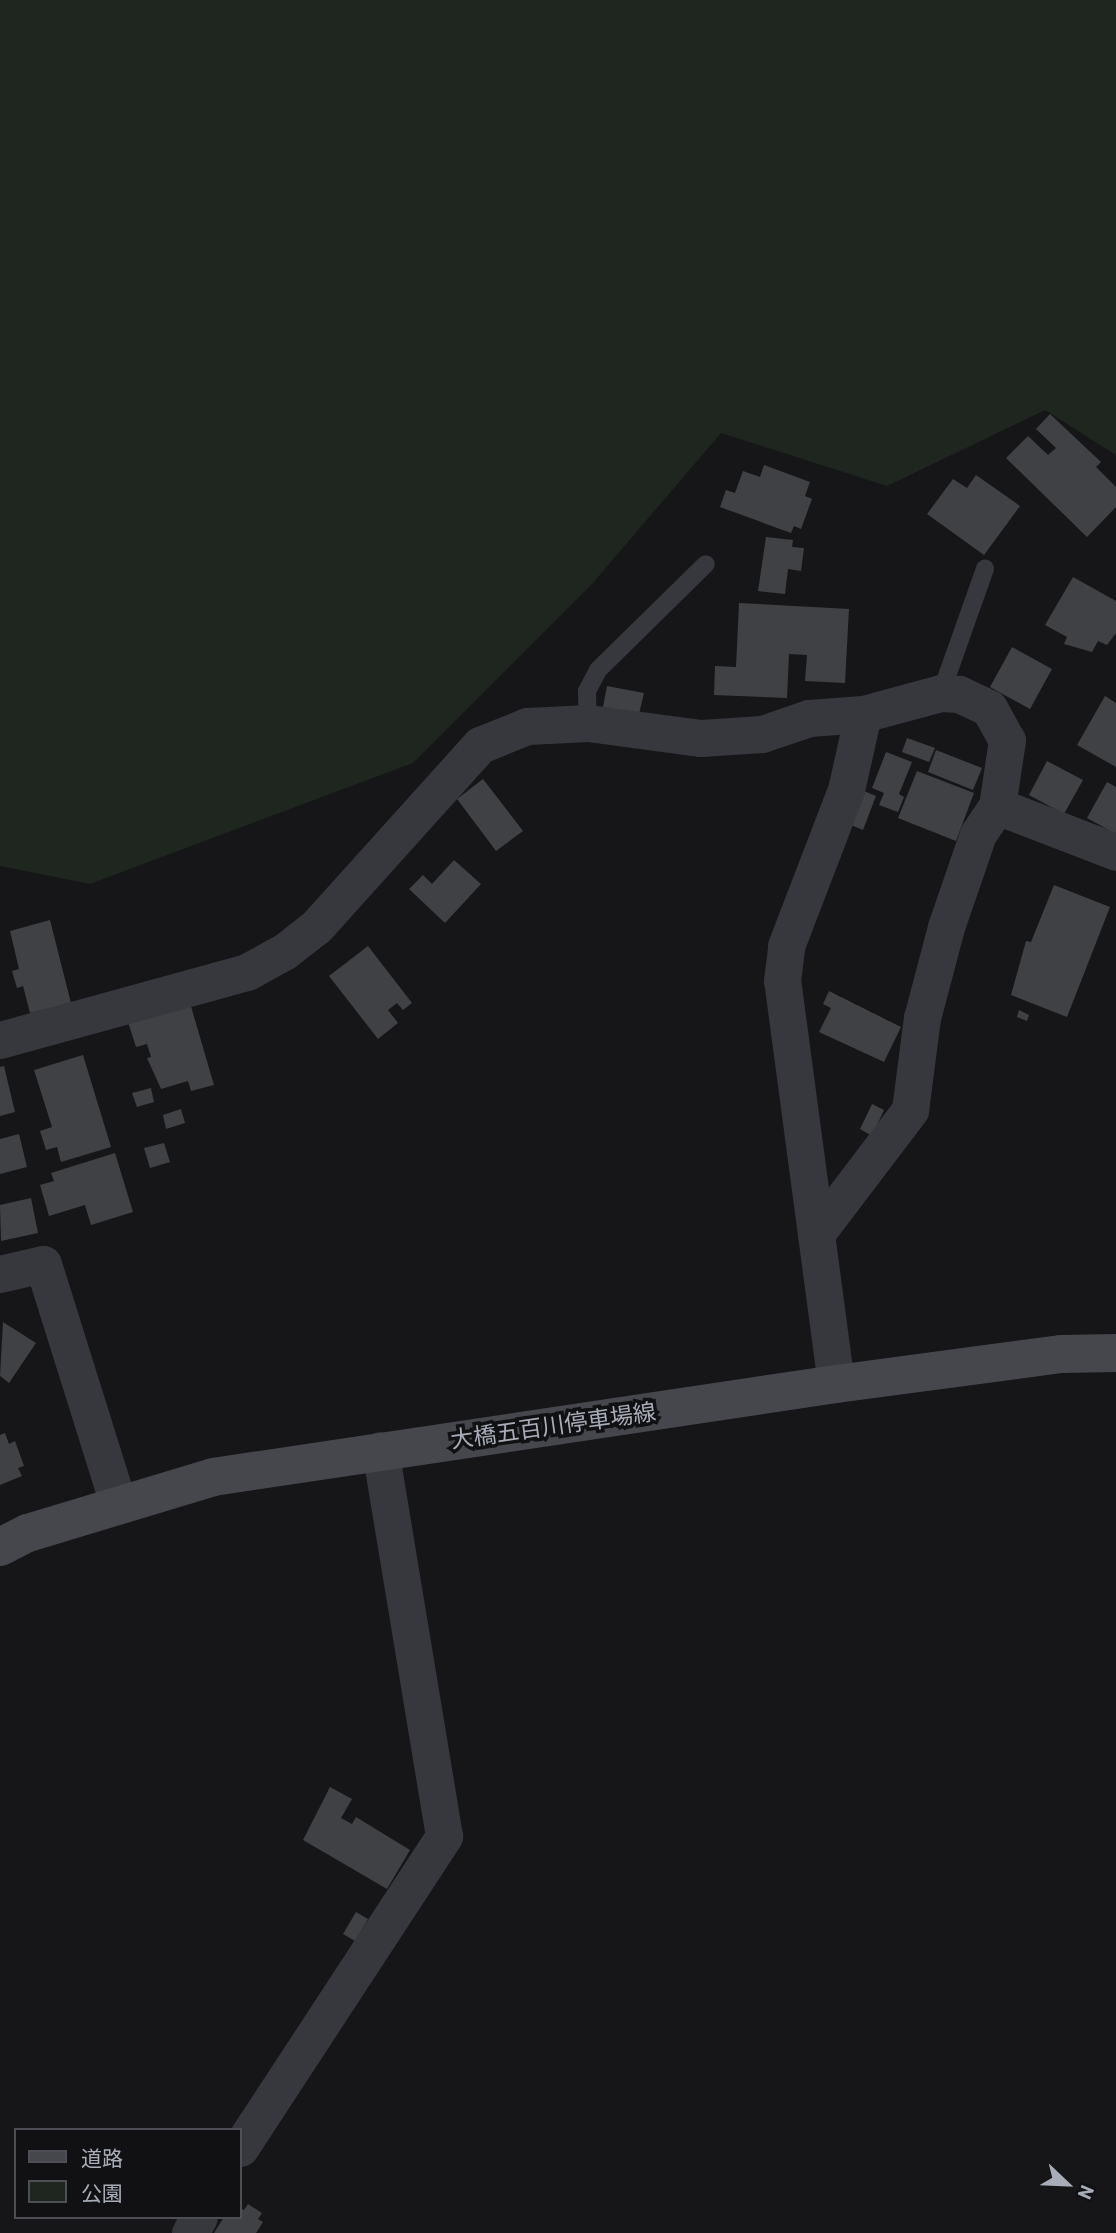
<!DOCTYPE html>
<meta charset="utf-8">
<style>
body{margin:0}
#map{position:relative;width:1116px;height:2233px;overflow:hidden;background:#161618;font-family:Barlow,"Noto Sans JP",sans-serif}
div>[style]{position:absolute}
[style*='--x']{left:calc(var(--x)*1px);top:calc(var(--y)*1px);width:calc(var(--w)*1px);rotate:calc(var(--a)*1deg)}
.green>*{inset:0;background:#1e261f}
.building>*{inset:0;background:#404145}
.service>*{height:18px;margin:-9px;padding:0 9px;transform-origin:9px;border-radius:9px;background:#37383d}
.minor>*{height:37px;margin:-18.5px;padding:0 18.5px;transform-origin:18.5px;border-radius:18.5px;background:#37383d}
.secondary>*{height:38px;margin:-19px;padding:0 19px;transform-origin:19px;border-radius:19px;background:#45474d}
span{translate:-50% -50%;white-space:nowrap;text-align:center;line-height:1.15;-webkit-text-stroke:7px #111113;paint-order:stroke}
.street-label{font-size:23px;color:#a8adb8}
.legend{position:absolute;left:14px;top:2128px;width:228px;height:91px;box-sizing:border-box;background:#111113;border:2px solid #4d4f55;margin:0;padding:9px 12px;list-style:none;font-size:21px;color:#a8adb8}
.legend li{display:flex;align-items:center;gap:14px;height:35px}
.legend b{width:35px;border:2px solid #4d4f55}
.north{position:absolute;left:1032px;top:2149px;width:70px;height:70px;-webkit-text-stroke:5px #111113;paint-order:stroke;rotate:113deg;font-size:19px;font-weight:700;line-height:28px;text-align:center;color:#a8adb8}
.north::after{content:'';display:block;margin:auto;width:24px;height:32px;background:#a8adb8;clip-path:polygon(50% 0,100% 100%,50% 72%,0 100%)}
</style>
<div id="map">
<div class="green">
<div style="clip-path:polygon(0 0,1116px 0,1116px 455px,1045px 410px,887px 486px,721px 433px,592px 584px,413px 763px,90px 884px,0 866px)"></div>
</div>
<div class="building">
<div style="clip-path:polygon(1050px 414px,1101px 462px,1096px 467px,1116px 487px,1116px 507px,1087px 537px,1006px 458px,1028px 436px,1048px 455px,1056px 448px,1036px 429px)"></div>
<div style="clip-path:polygon(764px 465px,810px 482px,805px 496px,812px 499px,801px 529px,794px 526px,791px 533px,720px 507px,726px 490px,735px 493px,743px 471px,760px 477px)"></div>
<div style="clip-path:polygon(976px 475px,1020px 506px,984px 555px,927px 514px,953px 479px,967px 488px)"></div>
<div style="clip-path:polygon(766px 537px,793px 540px,792px 547px,804px 548px,801px 571px,788px 569px,785px 594px,758px 591px)"></div>
<div style="clip-path:polygon(1073px 577px,1116px 601px,1116px 633px,1107px 645px,1098px 641px,1092px 652px,1064px 644px,1067px 637px,1045px 625px)"></div>
<div style="clip-path:polygon(739px 603px,849px 609px,845px 683px,805px 681px,807px 655px,789px 654px,787px 698px,714px 695px,715px 666px,736px 667px)"></div>
<div style="clip-path:polygon(1012px 647px,1052px 669px,1030px 709px,990px 687px)"></div>
<div style="clip-path:polygon(607px 686px,644px 693px,639px 714px,603px 707px)"></div>
<div style="clip-path:polygon(1105px 696px,1116px 703px,1116px 767px,1077px 745px)"></div>
<div style="clip-path:polygon(907px 738px,935px 748px,929px 762px,902px 752px)"></div>
<div style="clip-path:polygon(936px 750px,982px 768px,973px 790px,928px 772px)"></div>
<div style="clip-path:polygon(886px 752px,912px 762px,899px 794px,904px 797px,898px 812px,879px 805px,884px 793px,872px 788px)"></div>
<div style="clip-path:polygon(1047px 761px,1083px 780px,1064px 814px,1029px 795px)"></div>
<div style="clip-path:polygon(917px 771px,974px 793px,956px 841px,898px 818px)"></div>
<div style="clip-path:polygon(483px 779px,523px 831px,496px 851px,457px 799px)"></div>
<div style="clip-path:polygon(1107px 782px,1116px 787px,1116px 834px,1087px 818px)"></div>
<div style="clip-path:polygon(864px 791px,876px 796px,863px 830px,851px 825px)"></div>
<div style="clip-path:polygon(454px 860px,481px 884px,445px 923px,409px 889px,423px 875px,432px 884px)"></div>
<div style="clip-path:polygon(1054px 885px,1110px 907px,1067px 1017px,1011px 995px,1026px 941px,1031px 942px)"></div>
<div style="clip-path:polygon(50px 920px,71px 1003px,30px 1013px,23px 986px,17px 988px,12px 971px,19px 969px,10px 931px)"></div>
<div style="clip-path:polygon(368px 946px,412px 1003px,403px 1010px,397px 1003px,388px 1010px,398px 1023px,378px 1039px,329px 976px)"></div>
<div style="clip-path:polygon(829px 991px,901px 1027px,884px 1062px,819px 1032px,831px 1008px,823px 1004px)"></div>
<div style="clip-path:polygon(190px 1003px,214px 1085px,191px 1091px,188px 1081px,161px 1089px,147px 1058px,151px 1057px,147px 1044px,136px 1047px,128px 1022px)"></div>
<div style="clip-path:polygon(1019px 1010px,1029px 1015px,1027px 1021px,1017px 1017px)"></div>
<div style="clip-path:polygon(83px 1055px,111px 1147px,61px 1162px,57px 1147px,46px 1150px,40px 1131px,52px 1127px,34px 1070px)"></div>
<div style="clip-path:polygon(4px 1066px,15px 1112px,0 1116px,0 1067px)"></div>
<div style="clip-path:polygon(151px 1088px,154px 1102px,137px 1107px,132px 1093px)"></div>
<div style="clip-path:polygon(872px 1104px,884px 1110px,872px 1136px,860px 1129px)"></div>
<div style="clip-path:polygon(181px 1109px,185px 1123px,166px 1129px,163px 1115px)"></div>
<div style="clip-path:polygon(19px 1134px,27px 1167px,0 1174px,0 1139px)"></div>
<div style="clip-path:polygon(164px 1143px,170px 1162px,150px 1168px,144px 1148px)"></div>
<div style="clip-path:polygon(115px 1153px,133px 1212px,91px 1225px,85px 1205px,49px 1216px,40px 1185px,54px 1181px,51px 1173px)"></div>
<div style="clip-path:polygon(31px 1198px,38px 1233px,1px 1241px,0 1205px)"></div>
<div style="clip-path:polygon(3px 1322px,36px 1343px,9px 1383px,0 1376px)"></div>
<div style="clip-path:polygon(5px 1433px,9px 1444px,15px 1441px,24px 1466px,18px 1468px,22px 1476px,0 1485px,0 1435px)"></div>
<div style="clip-path:polygon(330px 1787px,352px 1799px,341px 1818px,352px 1824px,356px 1817px,410px 1850px,387px 1889px,303px 1840px)"></div>
<div style="clip-path:polygon(356px 1912px,368px 1919px,355px 1941px,343px 1934px)"></div>
<div style="clip-path:polygon(248px 2204px,262px 2213px,258px 2219px,263px 2222px,256px 2233px,214px 2233px,224px 2217px,240px 2217px,240px 2208px,244px 2210px)"></div>
</div>
<div class="service">
<div style="--x:941;--y:693;--w:132;--a:-70.5"></div>
<div style="--x:588;--y:723;--w:32;--a:-92"></div>
<div style="--x:587;--y:691;--w:24;--a:-62"></div>
<div style="--x:598;--y:670;--w:151;--a:-44.5"></div>
</div>
<div class="minor">
<div style="--x:0;--y:1040;--w:256;--a:-15.4"></div>
<div style="--x:247;--y:972;--w:43;--a:-28.9"></div>
<div style="--x:285;--y:951;--w:39;--a:-38"></div>
<div style="--x:316;--y:927;--w:245;--a:-48"></div>
<div style="--x:480;--y:745;--w:51;--a:-22"></div>
<div style="--x:527;--y:726;--w:61;--a:-2.8"></div>
<div style="--x:588;--y:723;--w:114;--a:7.6"></div>
<div style="--x:701;--y:738;--w:61;--a:-3.8"></div>
<div style="--x:762;--y:734;--w:50;--a:-18.8"></div>
<div style="--x:809;--y:718;--w:54;--a:-4.2"></div>
<div style="--x:863;--y:714;--w:81;--a:-15.1"></div>
<div style="--x:941;--y:693;--w:18;--a:3"></div>
<div style="--x:959;--y:694;--w:33;--a:25"></div>
<div style="--x:989;--y:708;--w:37;--a:61"></div>
<div style="--x:1007;--y:740;--w:67;--a:98.6"></div>
<div style="--x:997;--y:806;--w:128;--a:21.1"></div>
<div style="--x:816;--y:1234;--w:156;--a:-52.8"></div>
<div style="--x:910;--y:1110;--w:93;--a:-82.6"></div>
<div style="--x:922;--y:1018;--w:94;--a:-75.2"></div>
<div style="--x:946;--y:927;--w:98;--a:-71"></div>
<div style="--x:978;--y:834;--w:34;--a:-56"></div>
<div style="--x:0;--y:1274;--w:44;--a:-13.1"></div>
<div style="--x:43;--y:1264;--w:251;--a:72.6"></div>
<div style="--x:836;--y:1384;--w:407;--a:-97.6"></div>
<div style="--x:782;--y:981;--w:35;--a:-83"></div>
<div style="--x:786;--y:946;--w:167;--a:-69"></div>
<div style="--x:846;--y:790;--w:78;--a:-77.4"></div>
<div style="--x:240;--y:2148;--w:373;--a:-56.8"></div>
<div style="--x:444;--y:1836;--w:391;--a:-99.4"></div>
<div style="--x:190;--y:2233;--w:18;--a:-61"></div>
</div>
<div class="secondary">
<div style="--x:0;--y:1547;--w:31;--a:-27"></div>
<div style="--x:28;--y:1533;--w:193;--a:-16.8"></div>
<div style="--x:213;--y:1477;--w:630;--a:-8.49"></div>
<div style="--x:836;--y:1384;--w:227;--a:-7.6"></div>
<div style="--x:1061;--y:1354;--w:55;--a:-1"></div>
</div>
<div class="street-label">
<span style="left:553px;top:1425px;rotate:-8deg">大橋五百川停車場線</span>
</div>
<ul class="legend">
<li><b style="height:9px;background:#45474d"></b>道路</li>
<li><b style="height:19px;background:#1e261f"></b>公園</li>
</ul>
<div class="north">N</div>
</div>
